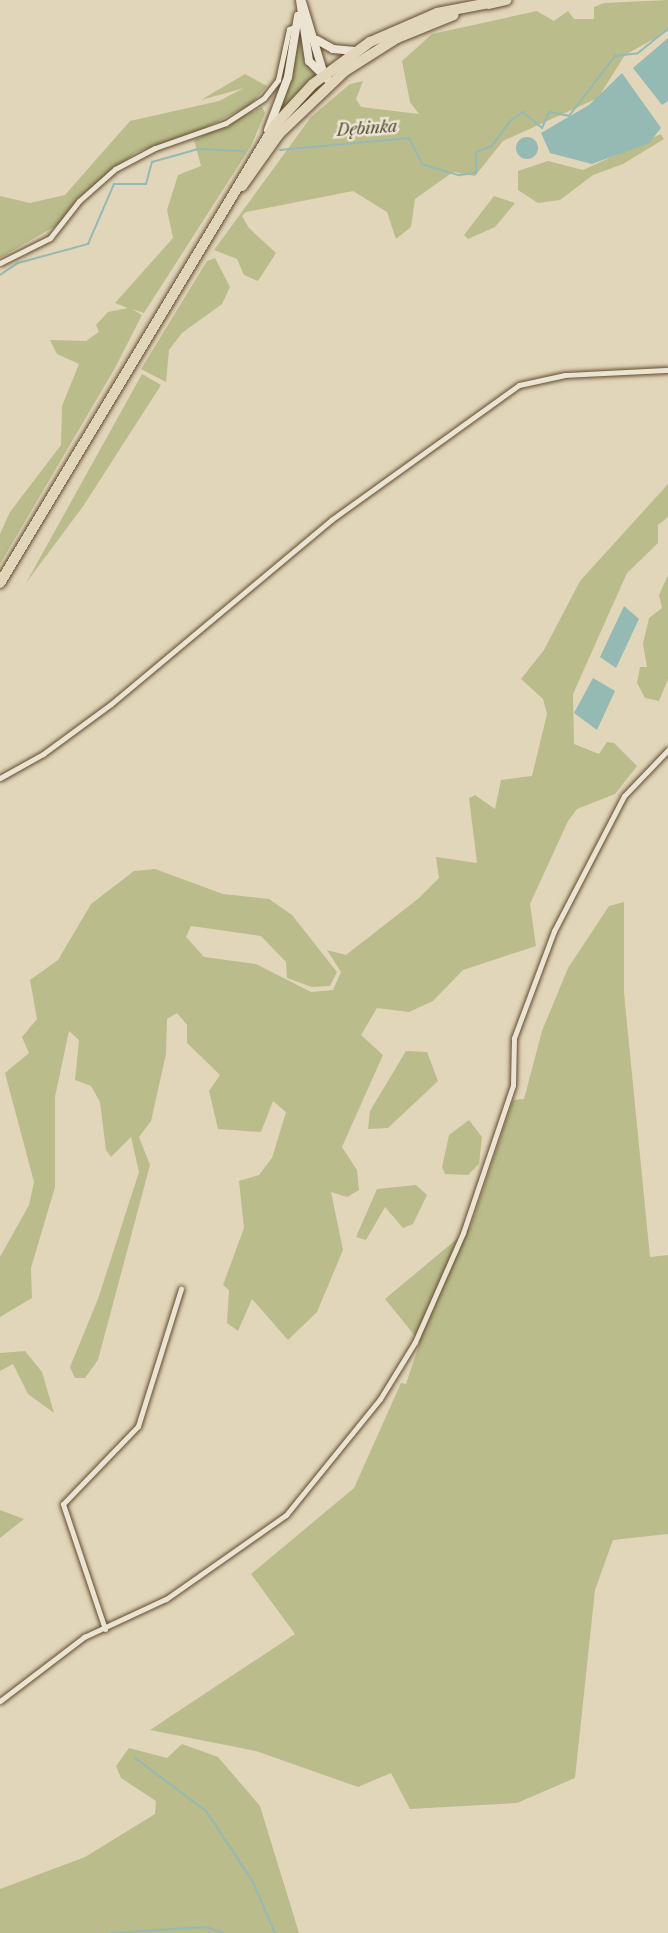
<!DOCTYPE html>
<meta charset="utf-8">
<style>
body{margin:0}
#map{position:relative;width:668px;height:1933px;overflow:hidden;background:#e2d6ba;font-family:"Libre Caslon Text",serif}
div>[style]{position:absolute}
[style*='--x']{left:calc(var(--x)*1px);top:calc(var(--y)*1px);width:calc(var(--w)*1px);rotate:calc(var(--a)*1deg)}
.green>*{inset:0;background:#babc8b}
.water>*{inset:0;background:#95b9b3}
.round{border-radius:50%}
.stream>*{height:2px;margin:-1px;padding:0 1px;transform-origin:1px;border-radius:1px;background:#95b9b3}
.roads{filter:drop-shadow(0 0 2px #614b2e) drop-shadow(0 0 2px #614b2e)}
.street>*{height:5px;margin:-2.5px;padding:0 2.5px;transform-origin:2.5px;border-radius:2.5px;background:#ece4d2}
.secondary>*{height:8px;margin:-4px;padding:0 4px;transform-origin:4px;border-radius:4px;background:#ece4d2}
.highway>*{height:10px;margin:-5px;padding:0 5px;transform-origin:5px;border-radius:5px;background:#e2d6ba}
span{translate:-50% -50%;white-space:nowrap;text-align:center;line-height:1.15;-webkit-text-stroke:5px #ece4d2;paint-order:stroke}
.water-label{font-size:16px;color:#524c36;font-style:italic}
</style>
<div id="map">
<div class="green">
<div style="clip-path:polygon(668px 0,668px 31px,625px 55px,598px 98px,503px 141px,475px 176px,453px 172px,415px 199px,411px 227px,396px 239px,387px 212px,353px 191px,246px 212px,242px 216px,249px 228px,276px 253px,258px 281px,244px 275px,237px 259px,214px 250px,311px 117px,350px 84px,363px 81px,356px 99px,361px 107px,419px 114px,410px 102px,402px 61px,432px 34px,537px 11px,554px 21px,568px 11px,574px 19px,594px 19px,594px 7px,604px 3px)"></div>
<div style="clip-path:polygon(299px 27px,307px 64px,317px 75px,273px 120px,291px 77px)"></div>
<div style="clip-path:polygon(245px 74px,267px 86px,250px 105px,195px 133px,136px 152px,77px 199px,64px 221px,0 258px,0 196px,30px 203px,65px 195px,130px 121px,219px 101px,244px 88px,201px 100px)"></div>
<div style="clip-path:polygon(262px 107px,265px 113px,251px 146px,144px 313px,132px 309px,142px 315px,115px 368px,0 564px,0 534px,10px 512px,61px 445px,62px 406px,79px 364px,57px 354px,50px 340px,86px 341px,99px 332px,96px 325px,108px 312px,128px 308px,115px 303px,173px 238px,167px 210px,178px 175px,201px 166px,194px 140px)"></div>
<div style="clip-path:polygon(661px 134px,664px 139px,623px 164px,593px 175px,560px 200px,538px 203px,518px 190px,518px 171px,548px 161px,583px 170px)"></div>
<div style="clip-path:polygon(494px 196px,515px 203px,495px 227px,468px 239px,464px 235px)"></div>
<div style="clip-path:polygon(215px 258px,230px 287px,222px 304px,182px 333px,169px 350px,166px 382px,141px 369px,207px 261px)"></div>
<div style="clip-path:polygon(142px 374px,161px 385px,84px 505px,26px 583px)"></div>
<div style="clip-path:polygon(668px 484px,668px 517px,658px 525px,658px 543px,627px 573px,573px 694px,574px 744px,599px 754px,607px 742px,614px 743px,637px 766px,615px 794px,577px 809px,568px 821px,530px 904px,536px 946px,463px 970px,433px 1001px,409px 1012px,377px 1008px,361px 1035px,383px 1055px,342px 1147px,357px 1170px,359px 1190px,347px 1197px,331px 1192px,343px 1250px,317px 1312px,288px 1340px,252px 1299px,238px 1331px,227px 1323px,229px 1290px,223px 1285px,244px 1228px,239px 1181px,259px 1175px,272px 1158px,286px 1112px,273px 1101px,261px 1132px,218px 1129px,209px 1091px,220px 1075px,187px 1043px,187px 1025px,177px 1013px,167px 1019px,166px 1054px,151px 1121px,139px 1137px,150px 1165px,98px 1360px,85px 1378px,75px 1378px,70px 1367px,98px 1299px,139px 1172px,131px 1137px,111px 1157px,106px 1150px,100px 1102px,91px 1086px,75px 1080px,79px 1040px,69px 1031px,55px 1097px,55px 1187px,31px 1268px,32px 1298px,0 1317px,0 1257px,29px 1205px,34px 1182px,5px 1073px,29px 1053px,22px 1037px,37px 1019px,30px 980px,58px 960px,91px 904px,134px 871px,155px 869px,223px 894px,269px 899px,292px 915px,337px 972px,330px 986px,312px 987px,287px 978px,286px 962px,261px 936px,191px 926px,186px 937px,204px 957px,256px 964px,311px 992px,333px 990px,341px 972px,327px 950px,346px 955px,419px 898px,439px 878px,436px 857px,477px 863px,469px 798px,475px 795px,495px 809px,501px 780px,532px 776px,547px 714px,543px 699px,521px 679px,544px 650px,580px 581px)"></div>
<div style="clip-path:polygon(668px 575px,668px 679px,659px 701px,645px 698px,637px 683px,640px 667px,647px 667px,643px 644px,649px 618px,662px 608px,659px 595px)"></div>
<div style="clip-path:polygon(624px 902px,624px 993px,650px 1257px,668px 1255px,668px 1534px,613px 1540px,595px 1590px,575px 1778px,517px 1803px,410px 1809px,391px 1773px,358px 1787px,256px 1751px,150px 1730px,295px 1634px,251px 1574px,354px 1488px,401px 1383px,406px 1384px,420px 1342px,385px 1299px,470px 1228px,513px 1100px,524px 1099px,542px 1031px,568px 968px,609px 906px)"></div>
<div style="clip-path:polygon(406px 1051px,427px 1052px,438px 1081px,388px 1128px,368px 1129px,370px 1111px)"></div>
<div style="clip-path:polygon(469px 1120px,482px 1137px,479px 1164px,468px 1175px,445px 1174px,442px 1167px,449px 1135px)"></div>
<div style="clip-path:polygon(416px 1185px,427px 1195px,413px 1224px,403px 1228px,385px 1207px,366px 1240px,356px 1237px,377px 1189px)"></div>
<div style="clip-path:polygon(25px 1351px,42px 1372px,54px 1413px,28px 1394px,13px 1364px,0 1371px,0 1353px)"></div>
<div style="clip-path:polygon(0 1510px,24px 1519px,0 1538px)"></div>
<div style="clip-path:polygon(182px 1744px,218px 1757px,260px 1806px,299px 1933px,0 1933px,0 1889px,85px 1857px,155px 1814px,156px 1801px,121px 1778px,116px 1766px,129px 1748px,167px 1758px)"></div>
</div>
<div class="water">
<div style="clip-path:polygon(668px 38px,668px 101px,662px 105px,633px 68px)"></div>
<div style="clip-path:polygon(622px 73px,661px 128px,649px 143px,592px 164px,550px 153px,541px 133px,589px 105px)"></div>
<div class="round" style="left:516px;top:137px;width:22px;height:22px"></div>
<div style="clip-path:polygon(624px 606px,639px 619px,616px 668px,600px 657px)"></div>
<div style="clip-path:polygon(593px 678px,615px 691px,597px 730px,574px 713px)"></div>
</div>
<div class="stream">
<div style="--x:280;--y:150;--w:130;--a:-5.3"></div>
<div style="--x:409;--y:138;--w:29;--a:63"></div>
<div style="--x:422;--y:164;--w:39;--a:17"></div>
<div style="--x:459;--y:175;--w:17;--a:-7"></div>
<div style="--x:476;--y:173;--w:21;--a:-90"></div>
<div style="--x:476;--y:152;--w:17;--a:-21"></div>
<div style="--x:492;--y:146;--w:31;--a:-54"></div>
<div style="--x:510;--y:121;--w:16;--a:-35"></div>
<div style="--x:523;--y:112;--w:25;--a:40"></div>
<div style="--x:542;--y:128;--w:17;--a:-66"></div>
<div style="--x:549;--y:112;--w:20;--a:11"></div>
<div style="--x:569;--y:116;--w:76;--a:-52.5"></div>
<div style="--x:615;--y:56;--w:23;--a:-7"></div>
<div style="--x:638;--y:53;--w:38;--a:-39"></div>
<div style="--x:0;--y:275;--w:22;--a:-34"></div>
<div style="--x:18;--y:263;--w:73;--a:-15.2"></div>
<div style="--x:88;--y:244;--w:65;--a:-66.6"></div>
<div style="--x:114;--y:184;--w:32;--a:0"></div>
<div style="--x:146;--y:184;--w:23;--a:-75"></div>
<div style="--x:152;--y:162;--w:48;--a:-15.8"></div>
<div style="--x:198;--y:149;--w:46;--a:2.5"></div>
<div style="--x:135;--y:1758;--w:89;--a:36.7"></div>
<div style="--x:206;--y:1811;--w:85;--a:56.5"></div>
<div style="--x:253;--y:1882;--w:56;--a:66.7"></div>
<div style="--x:111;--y:1933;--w:95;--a:-3.6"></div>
<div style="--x:206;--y:1927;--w:18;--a:19"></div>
</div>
<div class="roads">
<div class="street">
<div style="--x:0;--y:263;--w:56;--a:-26.6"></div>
<div style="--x:50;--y:238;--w:47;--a:-51.9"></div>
<div style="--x:79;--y:201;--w:48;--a:-41.6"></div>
<div style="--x:115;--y:169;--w:45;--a:-27.7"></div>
<div style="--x:155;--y:148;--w:75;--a:-19.4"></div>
<div style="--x:226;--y:123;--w:45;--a:-33.3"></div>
<div style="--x:264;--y:98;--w:23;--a:-52"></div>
<div style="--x:278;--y:80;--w:52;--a:-77.8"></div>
<div style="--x:289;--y:29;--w:9;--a:-21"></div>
<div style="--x:0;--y:778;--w:49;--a:-29.2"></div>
<div style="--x:43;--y:754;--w:84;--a:-36.3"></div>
<div style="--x:111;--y:704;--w:287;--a:-39.9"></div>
<div style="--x:331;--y:520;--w:231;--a:-35.7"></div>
<div style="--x:519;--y:385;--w:47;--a:-12.3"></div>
<div style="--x:565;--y:375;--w:103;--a:-2.8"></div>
<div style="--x:105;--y:1629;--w:132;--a:-108.6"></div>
<div style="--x:63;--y:1504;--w:108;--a:-46.1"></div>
<div style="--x:138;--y:1426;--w:144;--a:-72.6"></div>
<div style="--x:0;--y:1701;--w:106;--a:-37.3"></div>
<div style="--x:84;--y:1637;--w:90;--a:-24.9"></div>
<div style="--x:166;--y:1599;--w:146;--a:-35"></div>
<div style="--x:286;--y:1515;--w:149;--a:-51"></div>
<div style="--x:380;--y:1399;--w:67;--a:-58.4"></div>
<div style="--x:415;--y:1342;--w:119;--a:-66.2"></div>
<div style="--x:463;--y:1233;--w:156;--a:-71.3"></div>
<div style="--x:513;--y:1085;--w:47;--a:-88.8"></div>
<div style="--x:514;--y:1038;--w:114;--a:-69.5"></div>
<div style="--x:554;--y:931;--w:152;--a:-62.6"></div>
<div style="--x:624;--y:796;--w:64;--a:-46.3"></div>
</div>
<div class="secondary">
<div style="--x:300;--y:0;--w:62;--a:81.6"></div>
<div style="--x:309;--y:61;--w:31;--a:45"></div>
<div style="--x:302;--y:2;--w:76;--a:73.2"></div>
<div style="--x:317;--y:40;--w:18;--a:29"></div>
<div style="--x:333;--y:49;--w:22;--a:5"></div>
<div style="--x:268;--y:130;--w:57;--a:-69.3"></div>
<div style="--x:288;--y:77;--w:62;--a:-80.7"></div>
</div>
<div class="highway">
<div style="--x:489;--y:4;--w:18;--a:-13"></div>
<div style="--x:242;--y:186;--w:64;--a:-54.6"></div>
<div style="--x:279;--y:134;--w:91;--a:-43.7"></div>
<div style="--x:345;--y:71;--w:62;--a:-32.4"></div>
<div style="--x:397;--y:38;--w:61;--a:-22"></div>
<div style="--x:0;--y:583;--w:534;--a:-59.02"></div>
<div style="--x:275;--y:125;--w:56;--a:-47.2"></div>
<div style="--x:313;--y:84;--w:71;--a:-36.4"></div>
<div style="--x:370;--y:42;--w:73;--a:-23.4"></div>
<div style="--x:437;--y:13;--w:58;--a:-10.9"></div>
</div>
</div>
<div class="water-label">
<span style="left:367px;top:128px;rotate:-4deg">Dębinka</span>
</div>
</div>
